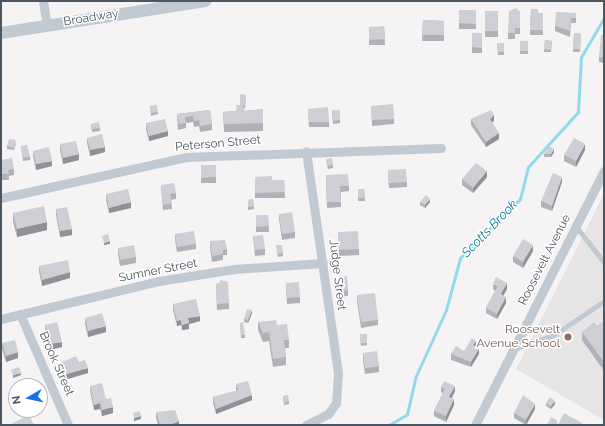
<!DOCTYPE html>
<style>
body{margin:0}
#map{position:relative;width:605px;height:426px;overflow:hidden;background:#f5f3f3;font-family:Raleway,sans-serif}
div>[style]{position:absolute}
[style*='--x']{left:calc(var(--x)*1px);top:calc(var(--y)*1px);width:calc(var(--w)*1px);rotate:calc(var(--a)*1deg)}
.education>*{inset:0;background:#e6e4e5}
.stream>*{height:3px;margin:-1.5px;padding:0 1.5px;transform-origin:1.5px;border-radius:1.5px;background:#90daee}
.service>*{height:4.5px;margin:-2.25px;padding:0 2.25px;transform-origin:2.25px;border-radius:2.25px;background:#c1cad2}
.minor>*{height:9px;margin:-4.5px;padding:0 4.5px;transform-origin:4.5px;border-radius:4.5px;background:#c1cad2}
.tertiary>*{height:12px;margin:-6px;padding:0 6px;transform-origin:6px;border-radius:6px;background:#c1cad2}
.wall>*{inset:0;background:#b0b2b7}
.shaded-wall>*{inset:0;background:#909195}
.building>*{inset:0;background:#cdcfd5}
.dots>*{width:11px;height:11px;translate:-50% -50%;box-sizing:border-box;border:2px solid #fff;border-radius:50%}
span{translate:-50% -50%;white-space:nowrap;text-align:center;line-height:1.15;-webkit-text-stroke:3px #fff;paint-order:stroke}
.street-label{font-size:12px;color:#4a5661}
.education-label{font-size:12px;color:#785e54}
.right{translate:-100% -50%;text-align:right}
.water-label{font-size:13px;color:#0c7c9b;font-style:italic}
.frame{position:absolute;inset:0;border:2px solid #4a5661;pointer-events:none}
.north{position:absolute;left:8px;top:378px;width:40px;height:40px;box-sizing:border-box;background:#fff;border:1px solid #b7bbc0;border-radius:50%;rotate:261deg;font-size:11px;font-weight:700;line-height:16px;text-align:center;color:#4a5661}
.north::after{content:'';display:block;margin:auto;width:14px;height:18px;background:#1a73e8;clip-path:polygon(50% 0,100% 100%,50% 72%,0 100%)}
</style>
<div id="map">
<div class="education">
<div style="clip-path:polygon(604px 194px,604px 420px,516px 369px)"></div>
</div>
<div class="stream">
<div style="--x:389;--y:425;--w:21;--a:-31"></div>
<div style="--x:407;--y:414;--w:37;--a:-77"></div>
<div style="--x:415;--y:378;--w:75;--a:-65.5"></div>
<div style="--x:446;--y:310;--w:54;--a:-74.9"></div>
<div style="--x:460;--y:258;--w:84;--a:-44.5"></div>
<div style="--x:520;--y:199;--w:33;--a:-76"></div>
<div style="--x:528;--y:167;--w:74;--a:-47.7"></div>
<div style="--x:578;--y:112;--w:55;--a:-86.9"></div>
<div style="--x:581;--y:57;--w:45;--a:-59.5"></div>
</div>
<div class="service">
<div style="--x:576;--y:226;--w:46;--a:52.1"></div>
<div style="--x:514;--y:349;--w:42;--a:-19.3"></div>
<div style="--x:554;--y:335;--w:60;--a:-34.2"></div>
</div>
<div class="minor">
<div style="--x:43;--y:1;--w:24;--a:81"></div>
<div style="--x:1;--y:198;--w:189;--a:-12.5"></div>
<div style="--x:186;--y:157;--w:255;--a:-2"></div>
<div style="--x:20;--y:314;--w:121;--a:66.6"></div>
<div style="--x:1;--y:319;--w:163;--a:-13.5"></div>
<div style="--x:159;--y:281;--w:76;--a:-9.1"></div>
<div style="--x:234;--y:269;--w:89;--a:-3.9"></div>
<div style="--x:306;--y:425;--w:25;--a:-27"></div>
<div style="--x:328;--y:414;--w:14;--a:-54"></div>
<div style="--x:336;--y:403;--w:30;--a:-86"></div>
<div style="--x:338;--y:373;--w:224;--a:-98.2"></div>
<div style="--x:475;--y:425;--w:285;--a:-63.1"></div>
</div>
<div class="tertiary">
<div style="--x:1;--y:33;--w:207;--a:-8.9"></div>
</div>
<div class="wall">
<div style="clip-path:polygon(531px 9px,538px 13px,543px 13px,543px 35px,530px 35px)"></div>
<div style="clip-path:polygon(459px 10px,476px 10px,476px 29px,459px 29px)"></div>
<div style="clip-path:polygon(485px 11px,498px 11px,498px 37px,485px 37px)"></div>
<div style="clip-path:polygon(520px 12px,520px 34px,515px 34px,515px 39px,508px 39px,508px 33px)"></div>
<div style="clip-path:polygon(576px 13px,576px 23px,571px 23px,570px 37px,555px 31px,555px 26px)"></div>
<div style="clip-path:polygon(423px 20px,444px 21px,444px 41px,422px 41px)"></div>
<div style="clip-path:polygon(384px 26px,385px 45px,369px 45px,369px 32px)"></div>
<div style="clip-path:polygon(472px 33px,482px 33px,482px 53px,472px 53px)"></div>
<div style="clip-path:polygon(574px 33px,581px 34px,580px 52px,573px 52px)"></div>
<div style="clip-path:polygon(604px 35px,604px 63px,599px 62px,599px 57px)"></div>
<div style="clip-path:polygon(545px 40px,552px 41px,551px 52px,544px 52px)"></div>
<div style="clip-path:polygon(520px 41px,528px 41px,528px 54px,520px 54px)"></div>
<div style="clip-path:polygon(497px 43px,504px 43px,504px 55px,498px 55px)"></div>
<div style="clip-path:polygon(246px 95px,245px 108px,244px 108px,244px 111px,263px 109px,263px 131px,224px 132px,223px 112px,236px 111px,240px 105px)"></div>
<div style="clip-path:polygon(150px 106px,158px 112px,158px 114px,151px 116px)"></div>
<div style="clip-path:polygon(371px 106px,394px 119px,394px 124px,372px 126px)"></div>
<div style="clip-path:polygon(308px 109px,329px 122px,329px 127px,309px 127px)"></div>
<div style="clip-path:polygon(210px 110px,212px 124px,212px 130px,200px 132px,199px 126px,194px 127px,193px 122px,186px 123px,186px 128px,178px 130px,177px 119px,177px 114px)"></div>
<div style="clip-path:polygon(332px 110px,340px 110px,340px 123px,333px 124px)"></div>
<div style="clip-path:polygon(471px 119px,494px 121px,492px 122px,499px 139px,486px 147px,471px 125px)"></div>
<div style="clip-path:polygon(146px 123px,168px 136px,149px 141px,146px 129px)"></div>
<div style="clip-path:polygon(91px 124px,100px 128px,100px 131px,92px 132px)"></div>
<div style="clip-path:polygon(87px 138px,105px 152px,90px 156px,87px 143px)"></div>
<div style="clip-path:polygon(16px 143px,14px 150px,7px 149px,7px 146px)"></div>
<div style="clip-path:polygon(60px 144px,79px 160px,63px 164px,60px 150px)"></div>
<div style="clip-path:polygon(21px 146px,30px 157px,30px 160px,23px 161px)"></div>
<div style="clip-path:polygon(585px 150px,576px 167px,564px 161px,564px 155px)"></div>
<div style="clip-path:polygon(33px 151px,52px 166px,36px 170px,33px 156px)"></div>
<div style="clip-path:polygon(554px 152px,551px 157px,544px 157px,544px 154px)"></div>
<div style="clip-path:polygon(326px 159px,333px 165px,333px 168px,328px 169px)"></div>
<div style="clip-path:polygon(1px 160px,14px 169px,14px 175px,9px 176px,9px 180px,1px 180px)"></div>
<div style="clip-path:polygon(201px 165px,216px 165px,216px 183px,201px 183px)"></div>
<div style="clip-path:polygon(388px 170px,407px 182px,407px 187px,389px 188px)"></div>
<div style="clip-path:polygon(255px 177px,272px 180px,284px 180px,285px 198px,255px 198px)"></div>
<div style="clip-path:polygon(487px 177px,473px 193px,462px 185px,462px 179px)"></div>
<div style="clip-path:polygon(326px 181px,349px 186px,349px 191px,341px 192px,341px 207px,327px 208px)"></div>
<div style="clip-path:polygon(562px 182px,552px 211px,541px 207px,541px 201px)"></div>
<div style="clip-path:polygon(161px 185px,176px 193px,176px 199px,171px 200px,172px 209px,163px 210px)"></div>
<div style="clip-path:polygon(358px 189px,364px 189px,365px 201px,358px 201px)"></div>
<div style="clip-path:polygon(106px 194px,131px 208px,109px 213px,106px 200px)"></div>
<div style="clip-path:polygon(253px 199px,254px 209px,248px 210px,248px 200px)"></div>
<div style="clip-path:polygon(420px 202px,430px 202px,425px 208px,420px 205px)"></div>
<div style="clip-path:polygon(56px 209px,72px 235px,60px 237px,56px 215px)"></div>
<div style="clip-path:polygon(13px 213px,47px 230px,17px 237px,13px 222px)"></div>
<div style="clip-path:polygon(279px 214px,295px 232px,295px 238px,282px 240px,279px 219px)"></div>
<div style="clip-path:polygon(256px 215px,268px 215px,269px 232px,256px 232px)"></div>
<div style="clip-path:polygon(338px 232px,359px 249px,359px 255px,339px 256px)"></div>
<div style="clip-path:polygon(175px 234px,196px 244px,196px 249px,177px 252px,175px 240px)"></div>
<div style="clip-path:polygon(253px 236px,265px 249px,265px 255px,255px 256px)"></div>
<div style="clip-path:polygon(210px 241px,227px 249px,227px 255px,223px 255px,223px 260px,212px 262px,210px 247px)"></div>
<div style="clip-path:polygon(276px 245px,283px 253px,283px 256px,278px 257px)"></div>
<div style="clip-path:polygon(118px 248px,136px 257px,136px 263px,120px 266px,118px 254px)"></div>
<div style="clip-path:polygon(533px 251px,523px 268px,513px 262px,513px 256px)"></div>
<div style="clip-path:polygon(39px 266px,70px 278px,42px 286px,39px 272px)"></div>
<div style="clip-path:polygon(336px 278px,348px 290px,348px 296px,337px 297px)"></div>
<div style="clip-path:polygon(220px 280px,229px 303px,229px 309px,217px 310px,216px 284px,220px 283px)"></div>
<div style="clip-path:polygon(286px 283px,300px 297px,300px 303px,287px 304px)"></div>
<div style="clip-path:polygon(493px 284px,507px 289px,503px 295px,506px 303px,497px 319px,486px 313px,486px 308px,495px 291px,493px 289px)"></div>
<div style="clip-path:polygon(357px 295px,378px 320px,378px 325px,361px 328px,357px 301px)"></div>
<div style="clip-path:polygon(173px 304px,200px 321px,189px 324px,189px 329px,182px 330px,181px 325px,177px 326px,173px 310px)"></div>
<div style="clip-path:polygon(252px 313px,248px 323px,244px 322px,244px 319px)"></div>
<div style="clip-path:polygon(85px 318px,106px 332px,88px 337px,85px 324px)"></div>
<div style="clip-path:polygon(258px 322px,277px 325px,289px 340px,289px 348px,285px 348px,286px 357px,286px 365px,273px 367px,269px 341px,263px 342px,258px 330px)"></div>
<div style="clip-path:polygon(604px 322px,604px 371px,582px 340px,582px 332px,597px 326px)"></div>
<div style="clip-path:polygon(240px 323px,245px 335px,245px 338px,241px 338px)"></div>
<div style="clip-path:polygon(45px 325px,62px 347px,50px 350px,45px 330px)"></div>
<div style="clip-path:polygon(360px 337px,367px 343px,367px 345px,361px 346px)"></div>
<div style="clip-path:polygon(2px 343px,18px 358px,6px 362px,2px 349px)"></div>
<div style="clip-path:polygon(476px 346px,479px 354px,471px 367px,451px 360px,451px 354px,464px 351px)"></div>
<div style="clip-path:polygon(363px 353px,379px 366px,379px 372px,365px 374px,363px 359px)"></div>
<div style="clip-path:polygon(79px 362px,88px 373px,64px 380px,60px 369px,60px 363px)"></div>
<div style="clip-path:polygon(236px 384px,252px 400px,216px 414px,213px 403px,213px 397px,236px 391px)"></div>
<div style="clip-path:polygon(90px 386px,106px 399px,113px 413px,102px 416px,100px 409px,94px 410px,90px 391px)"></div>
<div style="clip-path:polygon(441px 387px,455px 391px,452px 398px,454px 405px,446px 422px,434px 416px,434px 411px,443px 393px,441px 392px)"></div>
<div style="clip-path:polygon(283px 396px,289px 401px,289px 404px,284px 405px)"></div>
<div style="clip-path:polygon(546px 403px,555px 404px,551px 409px,546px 406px)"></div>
<div style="clip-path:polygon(535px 409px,526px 425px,514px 418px,514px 413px)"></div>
<div style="clip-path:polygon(156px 412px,179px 425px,158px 425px,156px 418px)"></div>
</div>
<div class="shaded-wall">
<div style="clip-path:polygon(494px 115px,494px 121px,490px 124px,490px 119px)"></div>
<div style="clip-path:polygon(168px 131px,168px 136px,149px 141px,149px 136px)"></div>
<div style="clip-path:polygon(499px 133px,499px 139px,486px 147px,486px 142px)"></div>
<div style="clip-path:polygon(585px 144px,585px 150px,576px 167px,576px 161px)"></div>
<div style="clip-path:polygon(105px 147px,105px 152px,90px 156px,90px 150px)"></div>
<div style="clip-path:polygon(554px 149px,554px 152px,551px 157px,551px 154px)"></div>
<div style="clip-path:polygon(79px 154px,79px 160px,63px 164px,63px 158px)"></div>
<div style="clip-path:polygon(52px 161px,52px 166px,36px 170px,36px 164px)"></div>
<div style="clip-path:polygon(487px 171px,487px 177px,473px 193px,473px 188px)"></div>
<div style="clip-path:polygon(562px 177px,562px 182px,552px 211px,552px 206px)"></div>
<div style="clip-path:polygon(430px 199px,430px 202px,425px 208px,425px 205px)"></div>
<div style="clip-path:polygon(131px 202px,131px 208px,109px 213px,109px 208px)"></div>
<div style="clip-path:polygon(47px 222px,47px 230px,17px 237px,17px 229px)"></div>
<div style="clip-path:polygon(72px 229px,72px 235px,60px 237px,60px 231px)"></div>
<div style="clip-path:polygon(110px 241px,110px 244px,104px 245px,104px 243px)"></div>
<div style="clip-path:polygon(533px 245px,533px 251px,523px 268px,523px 262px)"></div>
<div style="clip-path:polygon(70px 272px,70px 278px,42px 286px,42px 280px)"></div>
<div style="clip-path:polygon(507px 283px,507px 289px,501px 300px,501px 294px)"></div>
<div style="clip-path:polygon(506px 297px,506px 303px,497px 319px,497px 314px)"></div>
<div style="clip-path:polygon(252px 310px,252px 313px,248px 323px,248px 320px)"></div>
<div style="clip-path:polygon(200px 316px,200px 321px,189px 324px,189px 329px,182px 330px,182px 325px,188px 318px)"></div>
<div style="clip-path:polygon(181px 320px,181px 325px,177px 326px,177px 321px)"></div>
<div style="clip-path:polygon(106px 326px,106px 332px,88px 337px,88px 331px)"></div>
<div style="clip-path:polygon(476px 341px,476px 346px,473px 351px,473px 345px)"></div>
<div style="clip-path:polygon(62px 342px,62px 347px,50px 350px,50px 344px)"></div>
<div style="clip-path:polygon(479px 349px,479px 354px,471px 367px,471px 362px)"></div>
<div style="clip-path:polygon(18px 352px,18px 358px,6px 362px,6px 356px)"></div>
<div style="clip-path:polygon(88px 368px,88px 373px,64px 380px,64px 375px)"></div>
<div style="clip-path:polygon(21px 373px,21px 375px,13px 378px,13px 375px)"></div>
<div style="clip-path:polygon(455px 386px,455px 391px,449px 403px,449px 397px)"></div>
<div style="clip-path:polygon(252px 395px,252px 400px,216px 414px,216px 409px)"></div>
<div style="clip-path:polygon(454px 399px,454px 405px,446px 422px,446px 416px)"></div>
<div style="clip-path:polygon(555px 401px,555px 404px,551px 409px,551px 406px)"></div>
<div style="clip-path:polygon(100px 403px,100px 409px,94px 410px,94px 405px)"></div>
<div style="clip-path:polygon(535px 404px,535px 409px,526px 425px,526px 420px)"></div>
<div style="clip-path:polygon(113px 407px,113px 413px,102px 416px,102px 410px)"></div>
<div style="clip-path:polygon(141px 416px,141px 419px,134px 421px,134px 418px)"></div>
<div style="clip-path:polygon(179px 421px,179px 425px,170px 425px)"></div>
</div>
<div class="building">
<div style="clip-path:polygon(516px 8px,520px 12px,520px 28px,515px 28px,515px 33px,508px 33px,509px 11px)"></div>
<div style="clip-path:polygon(531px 9px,538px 9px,538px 13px,543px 13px,543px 30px,530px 30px)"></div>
<div style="clip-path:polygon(459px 10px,476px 10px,476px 24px,459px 23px)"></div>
<div style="clip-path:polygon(485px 11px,498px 11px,498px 31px,485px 31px)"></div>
<div style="clip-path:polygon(556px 12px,576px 13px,576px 18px,571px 18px,570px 31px,555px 26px)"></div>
<div style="clip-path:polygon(423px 20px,444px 21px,444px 35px,422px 35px)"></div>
<div style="clip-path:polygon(384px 26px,385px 39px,369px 40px,369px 27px)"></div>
<div style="clip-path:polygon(472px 33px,482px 33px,482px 48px,472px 47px)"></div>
<div style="clip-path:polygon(574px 33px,581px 34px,580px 49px,573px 49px)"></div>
<div style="clip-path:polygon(601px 35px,604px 35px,604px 57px,599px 57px)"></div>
<div style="clip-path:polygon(545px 40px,552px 41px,551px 50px,544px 49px)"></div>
<div style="clip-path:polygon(520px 41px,528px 41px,528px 51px,520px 51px)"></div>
<div style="clip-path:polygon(497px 43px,504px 43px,504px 52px,498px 52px)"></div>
<div style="clip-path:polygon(240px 94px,246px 95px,245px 106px,244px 105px,240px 105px)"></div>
<div style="clip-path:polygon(393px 104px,394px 119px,372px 120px,371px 106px)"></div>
<div style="clip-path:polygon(157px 105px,158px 112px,151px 113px,150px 106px)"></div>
<div style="clip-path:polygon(236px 105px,243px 105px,244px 111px,263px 109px,263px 123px,224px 124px,223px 112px,237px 111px)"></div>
<div style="clip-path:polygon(328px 107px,329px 122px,309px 122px,308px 109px)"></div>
<div style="clip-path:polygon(210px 110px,212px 124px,200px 126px,199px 120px,194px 121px,193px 116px,185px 117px,186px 123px,178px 124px,177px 114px)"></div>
<div style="clip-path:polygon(332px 110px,340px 110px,340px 120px,333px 121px)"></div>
<div style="clip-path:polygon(491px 110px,494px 115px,490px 119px,499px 133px,486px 142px,471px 119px)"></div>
<div style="clip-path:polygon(165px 119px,168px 131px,149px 136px,146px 123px)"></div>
<div style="clip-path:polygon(99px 122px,100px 128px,92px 129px,91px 124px)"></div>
<div style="clip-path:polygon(102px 134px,105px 147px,90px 150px,87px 138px)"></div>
<div style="clip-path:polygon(574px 138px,585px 144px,576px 161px,564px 155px)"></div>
<div style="clip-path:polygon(9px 139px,16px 140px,14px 148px,7px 146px)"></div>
<div style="clip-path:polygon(76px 141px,79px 154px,63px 158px,60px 144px)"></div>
<div style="clip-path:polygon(27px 145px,30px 157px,23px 158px,21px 146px)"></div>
<div style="clip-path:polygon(549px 146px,554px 149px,551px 154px,544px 154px)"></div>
<div style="clip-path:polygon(49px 147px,52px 161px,36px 164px,33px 151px)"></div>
<div style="clip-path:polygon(12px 158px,14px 169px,8px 170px,9px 174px,1px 174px,1px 160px)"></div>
<div style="clip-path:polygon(332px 158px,333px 165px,328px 166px,326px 159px)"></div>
<div style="clip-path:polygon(476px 163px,487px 171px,473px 188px,462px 179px)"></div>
<div style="clip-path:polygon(201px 165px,216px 165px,216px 177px,201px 178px)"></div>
<div style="clip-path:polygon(406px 169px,407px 182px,389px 183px,388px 170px)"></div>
<div style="clip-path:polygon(553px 173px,562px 177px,552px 206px,541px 201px)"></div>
<div style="clip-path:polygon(348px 174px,349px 186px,340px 186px,341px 202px,327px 202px,326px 175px)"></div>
<div style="clip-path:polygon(272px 176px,272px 180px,284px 180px,285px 192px,255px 193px,255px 177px)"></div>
<div style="clip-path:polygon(174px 183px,176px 193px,170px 194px,172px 203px,163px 205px,161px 185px)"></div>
<div style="clip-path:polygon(128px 189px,131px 202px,109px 208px,106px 194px)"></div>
<div style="clip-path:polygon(358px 189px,364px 189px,365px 198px,358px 198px)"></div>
<div style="clip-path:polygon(426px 195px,430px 199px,425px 205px,420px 202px)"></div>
<div style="clip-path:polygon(253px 199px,254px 206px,248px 207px,248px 200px)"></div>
<div style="clip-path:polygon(44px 206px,47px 222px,17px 229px,13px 213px)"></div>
<div style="clip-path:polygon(67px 207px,72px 229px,60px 231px,56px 209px)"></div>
<div style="clip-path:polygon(292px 212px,295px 232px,282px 234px,279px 214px)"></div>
<div style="clip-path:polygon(256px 215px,268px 215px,269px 226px,256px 227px)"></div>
<div style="clip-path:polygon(194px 231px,196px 244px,177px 247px,175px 234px)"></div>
<div style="clip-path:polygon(358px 231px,359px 249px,339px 250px,338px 232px)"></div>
<div style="clip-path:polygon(108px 234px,110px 241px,104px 243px,102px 236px)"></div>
<div style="clip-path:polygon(263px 235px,265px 249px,255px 250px,253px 236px)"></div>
<div style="clip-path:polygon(523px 239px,533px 245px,523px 262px,513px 256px)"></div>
<div style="clip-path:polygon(225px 240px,227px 249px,223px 250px,223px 254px,212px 256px,210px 241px)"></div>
<div style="clip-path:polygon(134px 245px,136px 257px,120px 260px,118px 248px)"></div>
<div style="clip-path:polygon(276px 245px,282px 245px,283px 253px,278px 254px)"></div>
<div style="clip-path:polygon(68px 260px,70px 272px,42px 280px,39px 266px)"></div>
<div style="clip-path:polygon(347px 276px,348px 290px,337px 292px,336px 278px)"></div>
<div style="clip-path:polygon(496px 277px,507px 283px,501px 294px,506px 297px,497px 314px,486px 308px,498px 286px,493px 284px)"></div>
<div style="clip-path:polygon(220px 280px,228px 282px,229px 303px,217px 304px,216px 284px,220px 283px)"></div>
<div style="clip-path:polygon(299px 282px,300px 297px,287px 298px,286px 283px)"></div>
<div style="clip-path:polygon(375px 293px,378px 320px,361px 322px,357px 295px)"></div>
<div style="clip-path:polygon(196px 299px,200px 316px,188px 318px,189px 323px,182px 325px,181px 320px,177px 321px,173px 304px)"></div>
<div style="clip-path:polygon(247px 309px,252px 310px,248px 320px,244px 319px)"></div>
<div style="clip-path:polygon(102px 313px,106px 326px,88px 331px,85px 318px)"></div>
<div style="clip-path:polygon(276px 320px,277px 325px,287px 324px,289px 340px,284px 340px,286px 357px,273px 359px,269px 332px,263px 333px,258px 322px)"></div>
<div style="clip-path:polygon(57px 322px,62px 342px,50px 344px,45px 325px)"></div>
<div style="clip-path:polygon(243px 322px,245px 335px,241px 335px,240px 323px)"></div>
<div style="clip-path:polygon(594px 322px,597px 326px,604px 322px,604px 362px,582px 332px)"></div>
<div style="clip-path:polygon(360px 334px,367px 334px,367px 343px,361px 343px)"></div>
<div style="clip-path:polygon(472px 338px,476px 341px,473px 345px,479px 349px,471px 362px,451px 354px,456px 346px,464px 351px)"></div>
<div style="clip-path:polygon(15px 340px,18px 352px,6px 356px,2px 343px)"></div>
<div style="clip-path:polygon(377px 351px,379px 366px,365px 368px,363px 353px)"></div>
<div style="clip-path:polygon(76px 356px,79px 362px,85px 360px,88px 368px,64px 375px,60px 363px)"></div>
<div style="clip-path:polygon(19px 367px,21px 373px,13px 375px,11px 370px)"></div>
<div style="clip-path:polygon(248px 381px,252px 395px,216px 409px,213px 397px,238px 390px,236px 384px)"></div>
<div style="clip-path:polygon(444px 381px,455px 386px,449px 397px,454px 399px,446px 416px,434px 411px,445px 389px,441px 387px)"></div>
<div style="clip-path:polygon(102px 383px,106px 399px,111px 398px,113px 407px,102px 410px,100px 403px,94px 405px,90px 386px)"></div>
<div style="clip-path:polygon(288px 395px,289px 401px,284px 403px,283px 396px)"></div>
<div style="clip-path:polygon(523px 395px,535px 404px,526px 420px,514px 413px)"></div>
<div style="clip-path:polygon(550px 397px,555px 401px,551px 406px,546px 403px)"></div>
<div style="clip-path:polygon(175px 410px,179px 421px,170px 425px,160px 425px,156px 412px)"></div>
<div style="clip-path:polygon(140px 411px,141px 416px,134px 418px,133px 413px)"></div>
<div style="clip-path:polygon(564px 413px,582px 423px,581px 425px,558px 425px)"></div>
<div style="clip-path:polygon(29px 415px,34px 425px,9px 425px)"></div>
<div style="clip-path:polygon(551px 417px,557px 420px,557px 425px,547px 425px)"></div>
</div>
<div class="dots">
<div style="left:568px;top:337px;background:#8d6e63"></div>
</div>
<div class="street-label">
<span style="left:91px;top:18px;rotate:-9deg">Broadway</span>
<span style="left:218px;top:144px;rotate:-5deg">Peterson Street</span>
<span style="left:545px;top:260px;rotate:-63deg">Roosevelt Avenue</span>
<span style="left:158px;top:271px;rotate:-11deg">Sumner Street</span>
<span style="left:337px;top:275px;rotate:83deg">Judge Street</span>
<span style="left:56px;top:364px;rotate:66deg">Brook Street</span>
</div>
<div class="education-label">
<span class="right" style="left:560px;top:337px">Roosevelt<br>Avenue School</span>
</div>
<div class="water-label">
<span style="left:490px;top:229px;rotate:-46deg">Scotts Brook</span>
</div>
<div class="frame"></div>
<div class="north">N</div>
</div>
